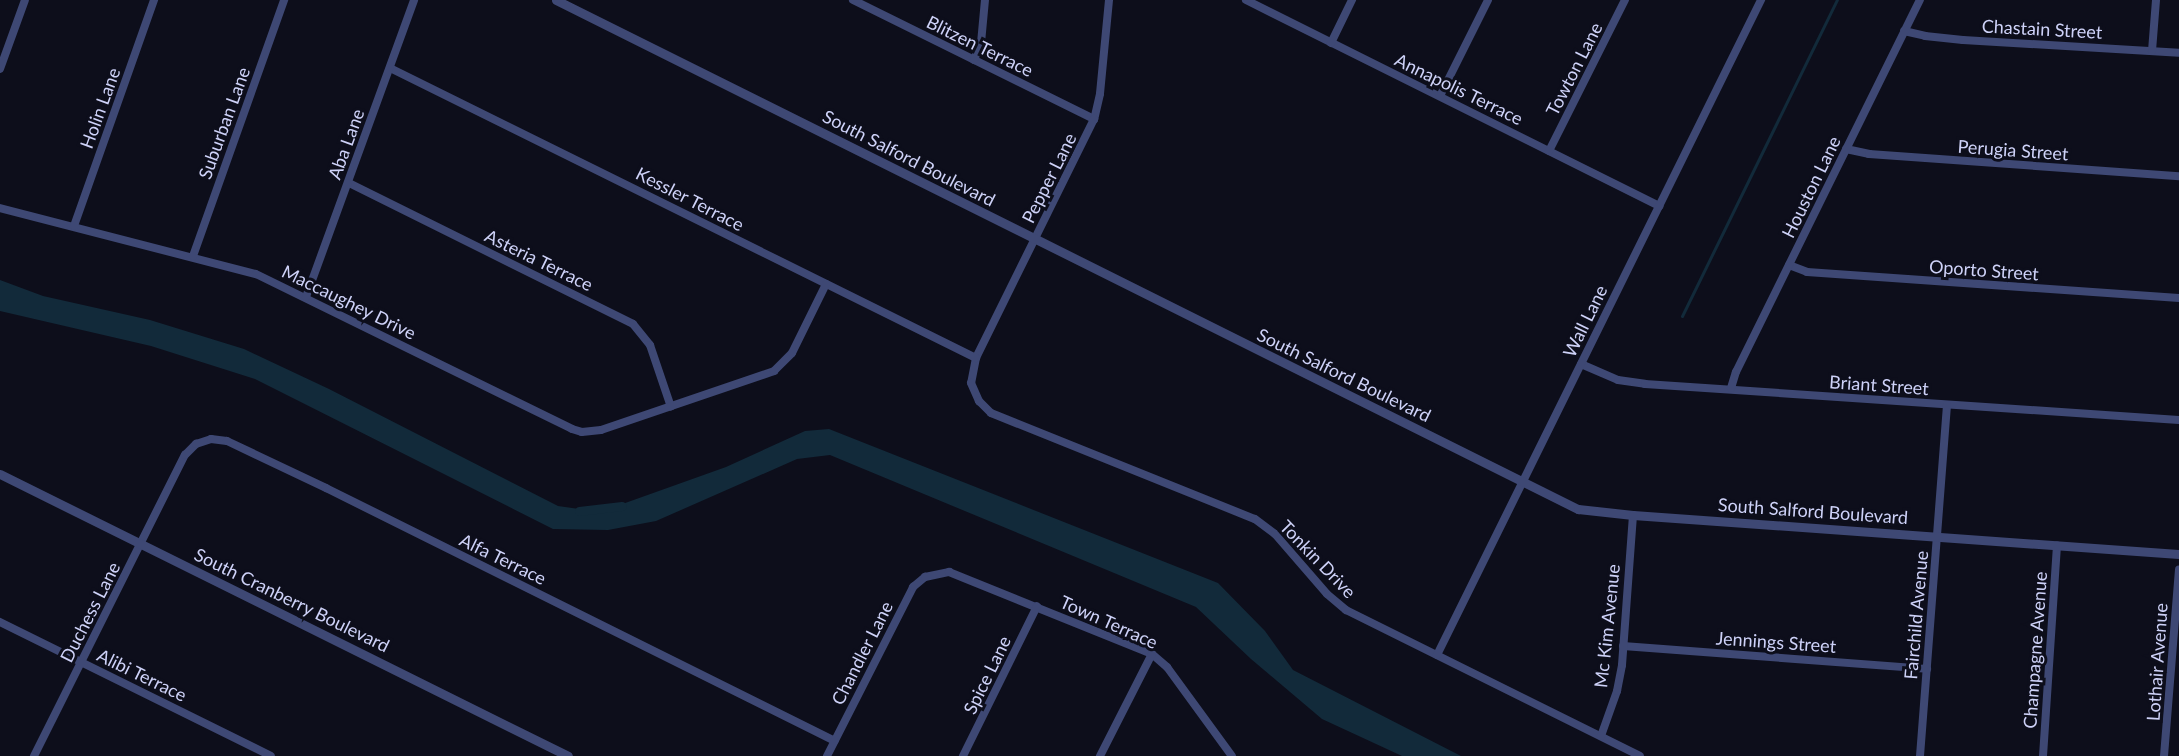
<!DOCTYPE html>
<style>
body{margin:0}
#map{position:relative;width:2179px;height:756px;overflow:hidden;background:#0d0e1b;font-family:Lato,sans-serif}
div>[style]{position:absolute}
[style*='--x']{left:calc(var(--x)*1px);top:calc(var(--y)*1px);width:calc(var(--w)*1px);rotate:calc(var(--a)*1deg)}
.water>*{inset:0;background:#122a3a}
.stream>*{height:3px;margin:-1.5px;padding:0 1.5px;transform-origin:1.5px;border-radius:1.5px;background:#122a3a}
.canal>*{height:9px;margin:-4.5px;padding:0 4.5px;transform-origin:4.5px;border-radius:4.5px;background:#122a3a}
.minor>*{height:8px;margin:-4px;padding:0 4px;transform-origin:4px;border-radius:4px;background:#3e4874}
.tertiary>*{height:9px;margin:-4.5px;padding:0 4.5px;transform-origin:4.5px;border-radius:4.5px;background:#3e4874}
span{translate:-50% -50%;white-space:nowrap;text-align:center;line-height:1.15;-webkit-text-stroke:6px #0d0e1b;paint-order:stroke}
.street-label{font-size:18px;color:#ced2f8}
</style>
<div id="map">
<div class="water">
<div style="clip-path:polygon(0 280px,43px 296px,150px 320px,244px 349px,329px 389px,558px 506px,600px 512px,726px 467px,805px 431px,829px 429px,1218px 583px,1265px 631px,1293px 670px,1461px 756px,1402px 756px,1322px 719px,1251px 659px,1196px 607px,830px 455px,797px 459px,656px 521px,608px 530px,553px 529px,255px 379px,151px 346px,0 311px)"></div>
</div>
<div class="stream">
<div style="--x:1682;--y:316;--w:352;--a:-63.9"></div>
</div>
<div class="canal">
<div style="--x:579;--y:511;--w:43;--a:-6.6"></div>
</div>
<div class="minor">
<div style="--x:853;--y:0;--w:269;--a:26.3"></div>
<div style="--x:1109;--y:0;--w:94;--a:95.5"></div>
<div style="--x:1100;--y:94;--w:26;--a:103"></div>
<div style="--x:1094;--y:119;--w:267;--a:116.3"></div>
<div style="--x:976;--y:358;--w:25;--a:101"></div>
<div style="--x:971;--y:383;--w:20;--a:66"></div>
<div style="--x:979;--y:401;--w:17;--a:45"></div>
<div style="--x:991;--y:413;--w:284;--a:21.9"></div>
<div style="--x:1255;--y:519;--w:25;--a:37"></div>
<div style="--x:1275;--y:534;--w:79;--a:49.1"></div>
<div style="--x:1327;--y:594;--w:25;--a:40"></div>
<div style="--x:1346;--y:610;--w:328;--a:26.4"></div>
<div style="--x:1246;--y:0;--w:462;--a:26.5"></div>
<div style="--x:1904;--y:31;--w:22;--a:13"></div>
<div style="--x:1925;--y:36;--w:38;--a:6"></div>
<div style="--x:1963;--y:40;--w:216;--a:3.4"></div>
<div style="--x:1331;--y:43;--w:48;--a:-64"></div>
<div style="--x:2152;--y:51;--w:51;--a:-85.5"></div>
<div style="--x:974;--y:60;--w:18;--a:-68"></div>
<div style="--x:981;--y:43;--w:43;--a:-84.7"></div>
<div style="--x:390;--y:68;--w:654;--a:26.33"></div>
<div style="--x:0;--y:69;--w:73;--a:-70.1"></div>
<div style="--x:1440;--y:96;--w:107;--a:-63.4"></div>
<div style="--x:1846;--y:149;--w:24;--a:12"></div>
<div style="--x:1869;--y:154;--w:311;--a:4.1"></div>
<div style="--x:1549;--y:151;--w:169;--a:-63.3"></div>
<div style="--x:349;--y:183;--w:317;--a:26.4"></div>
<div style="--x:633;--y:324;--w:27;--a:51"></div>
<div style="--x:650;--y:345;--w:65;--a:71.3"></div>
<div style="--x:0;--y:208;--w:264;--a:14.5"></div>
<div style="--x:256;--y:274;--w:352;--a:26.1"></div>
<div style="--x:572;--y:429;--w:10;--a:17"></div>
<div style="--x:582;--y:432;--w:19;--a:-6"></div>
<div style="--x:601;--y:430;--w:183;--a:-18.8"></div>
<div style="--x:774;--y:371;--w:25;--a:-45"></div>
<div style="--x:792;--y:353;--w:77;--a:-63.8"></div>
<div style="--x:74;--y:226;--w:240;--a:-70.5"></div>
<div style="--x:193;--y:256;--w:272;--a:-70.4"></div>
<div style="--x:1789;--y:265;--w:19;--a:21"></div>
<div style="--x:1807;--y:272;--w:373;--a:4"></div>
<div style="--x:306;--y:297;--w:316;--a:-70"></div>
<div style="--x:1581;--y:364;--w:40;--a:23.4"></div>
<div style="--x:1618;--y:380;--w:27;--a:8"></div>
<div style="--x:1645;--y:384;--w:535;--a:3.86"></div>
<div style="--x:1731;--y:388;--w:17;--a:-73"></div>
<div style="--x:1736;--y:372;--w:415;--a:-63.7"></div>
<div style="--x:0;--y:622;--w:302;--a:26.3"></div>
<div style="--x:1623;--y:646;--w:305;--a:4.3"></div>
<div style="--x:1437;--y:655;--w:731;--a:-63.68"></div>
<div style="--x:1601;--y:736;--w:48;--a:-70.4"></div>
<div style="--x:1617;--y:691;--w:26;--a:-79"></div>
<div style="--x:1622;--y:665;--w:150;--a:-85.8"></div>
<div style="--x:34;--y:756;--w:337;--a:-63.4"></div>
<div style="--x:185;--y:455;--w:16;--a:-45"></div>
<div style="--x:196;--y:444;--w:16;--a:-18"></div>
<div style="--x:211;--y:439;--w:16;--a:7"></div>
<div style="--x:227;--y:441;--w:110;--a:25.4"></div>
<div style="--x:326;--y:488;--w:568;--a:26.43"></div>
<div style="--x:827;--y:756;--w:190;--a:-63"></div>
<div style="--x:913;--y:587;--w:16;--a:-40"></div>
<div style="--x:925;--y:577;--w:25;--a:-12"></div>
<div style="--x:949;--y:572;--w:219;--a:22"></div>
<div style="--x:1152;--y:654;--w:20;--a:41"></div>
<div style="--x:1167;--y:667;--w:110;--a:53.9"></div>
<div style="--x:963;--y:756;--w:167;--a:-63.7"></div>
<div style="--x:1100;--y:756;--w:114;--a:-63"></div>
<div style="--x:1920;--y:756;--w:352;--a:-85.6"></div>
<div style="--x:2043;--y:756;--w:211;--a:-86.2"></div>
<div style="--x:2164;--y:756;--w:187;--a:-85.4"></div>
</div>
<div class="tertiary">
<div style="--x:556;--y:0;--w:1142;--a:26.48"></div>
<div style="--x:1578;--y:509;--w:55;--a:6.2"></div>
<div style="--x:1633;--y:515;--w:547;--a:4.09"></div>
<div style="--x:0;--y:474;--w:634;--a:26.4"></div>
</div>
<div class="street-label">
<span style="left:2042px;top:29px;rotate:3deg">Chastain Street</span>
<span style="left:980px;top:46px;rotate:26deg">Blitzen Terrace</span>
<span style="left:1574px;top:69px;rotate:-63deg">Towton Lane</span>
<span style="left:1459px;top:89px;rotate:26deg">Annapolis Terrace</span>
<span style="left:100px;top:108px;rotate:-70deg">Holin Lane</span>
<span style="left:224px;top:123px;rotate:-70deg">Suburban Lane</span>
<span style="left:346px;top:144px;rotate:-70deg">Aba Lane</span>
<span style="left:2013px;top:150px;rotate:4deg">Perugia Street</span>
<span style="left:909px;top:158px;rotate:27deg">South Salford Boulevard</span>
<span style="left:1049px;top:178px;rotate:-63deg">Pepper Lane</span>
<span style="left:1811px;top:187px;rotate:-64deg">Houston Lane</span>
<span style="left:690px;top:199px;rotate:27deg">Kessler Terrace</span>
<span style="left:539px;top:260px;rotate:26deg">Asteria Terrace</span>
<span style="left:1984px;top:270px;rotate:4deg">Oporto Street</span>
<span style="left:349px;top:302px;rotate:26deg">Maccaughey Drive</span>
<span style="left:1585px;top:321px;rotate:-64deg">Wall Lane</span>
<span style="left:1344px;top:375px;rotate:26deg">South Salford Boulevard</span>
<span style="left:1879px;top:385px;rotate:4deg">Briant Street</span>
<span style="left:1813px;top:511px;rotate:4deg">South Salford Boulevard</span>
<span style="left:503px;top:559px;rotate:26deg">Alfa Terrace</span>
<span style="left:1318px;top:559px;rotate:46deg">Tonkin Drive</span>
<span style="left:292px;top:600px;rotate:26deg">South Cranberry Boulevard</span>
<span style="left:90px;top:612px;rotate:-63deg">Duchess Lane</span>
<span style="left:1916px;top:615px;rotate:-85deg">Fairchild Avenue</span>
<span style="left:1109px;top:622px;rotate:24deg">Town Terrace</span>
<span style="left:1607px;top:626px;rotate:-84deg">Mc Kim Avenue</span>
<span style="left:1776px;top:642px;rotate:4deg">Jennings Street</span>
<span style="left:2035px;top:650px;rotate:-86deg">Champagne Avenue</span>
<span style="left:862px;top:653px;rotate:-63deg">Chandler Lane</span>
<span style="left:2157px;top:662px;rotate:-86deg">Lothair Avenue</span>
<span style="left:142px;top:675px;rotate:26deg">Alibi Terrace</span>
<span style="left:987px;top:675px;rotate:-64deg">Spice Lane</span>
</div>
</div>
